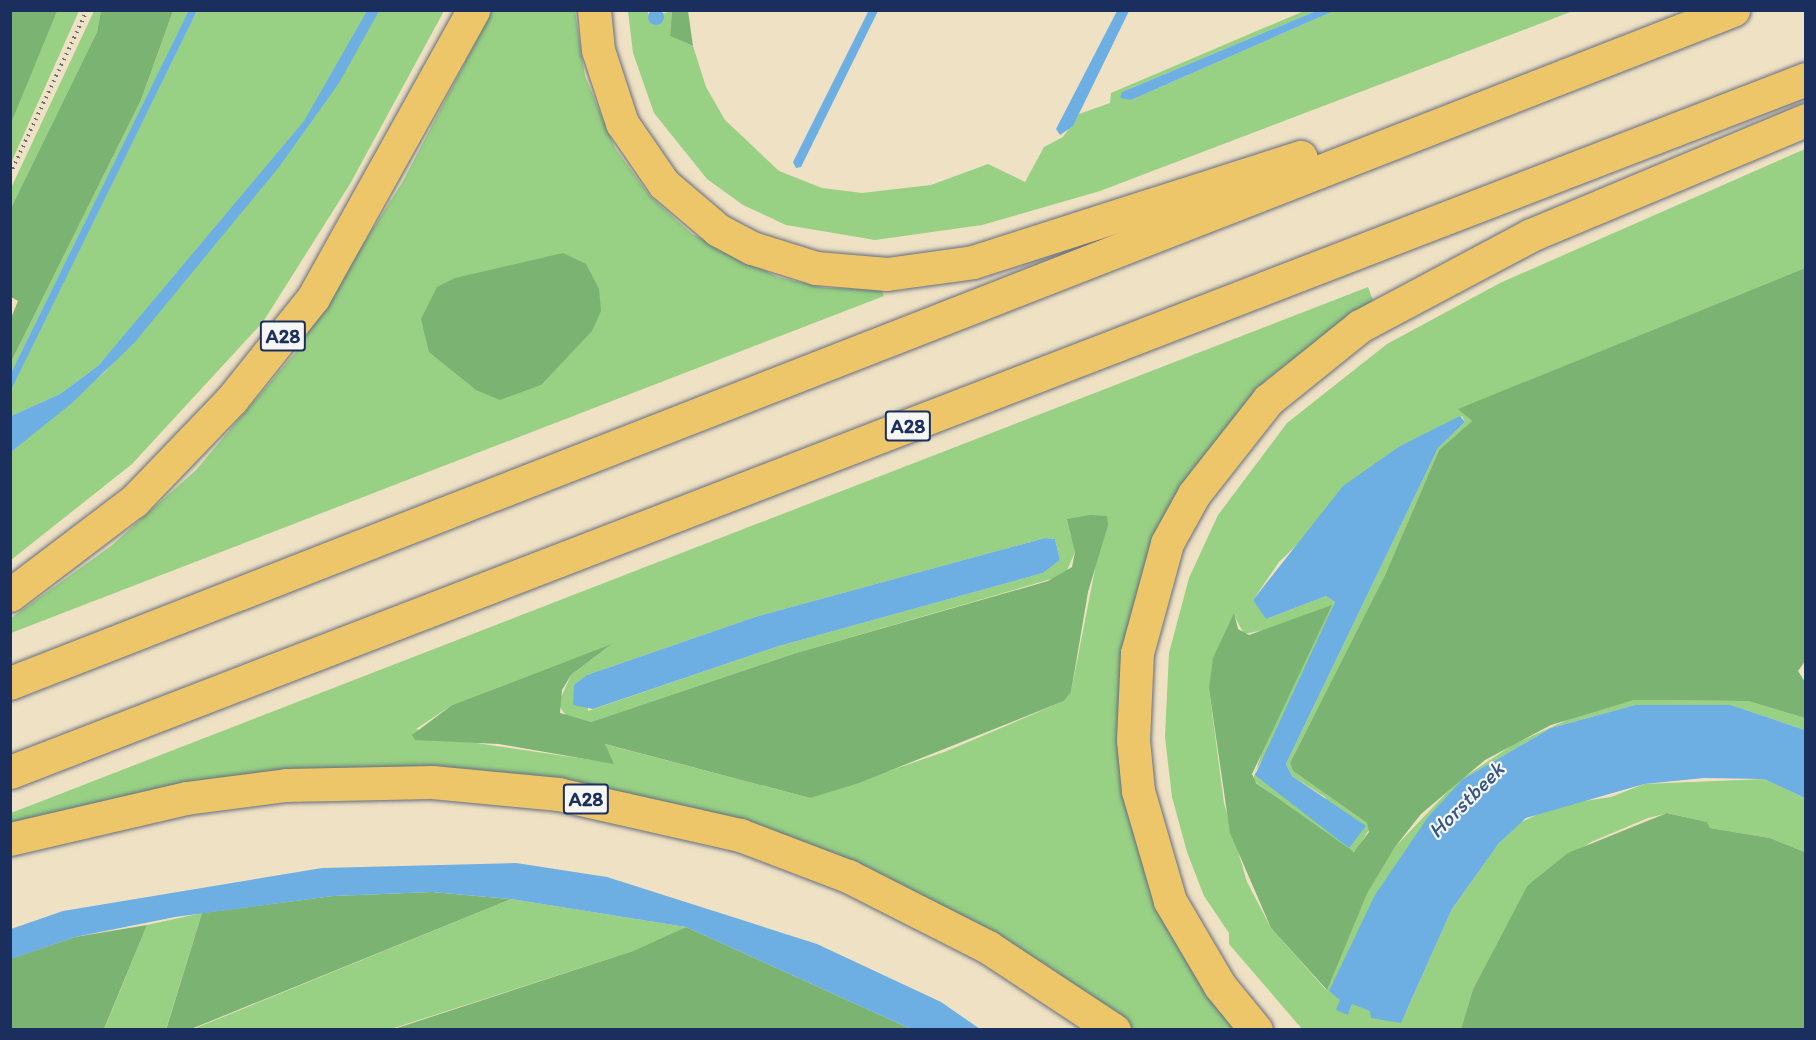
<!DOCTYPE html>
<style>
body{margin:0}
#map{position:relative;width:1816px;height:1040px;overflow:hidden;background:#efe1c3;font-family:Itim,sans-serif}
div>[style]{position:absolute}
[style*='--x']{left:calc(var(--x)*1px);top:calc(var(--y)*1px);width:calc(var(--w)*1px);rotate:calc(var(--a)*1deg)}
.green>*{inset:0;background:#98d184}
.forest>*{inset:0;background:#7ab372}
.water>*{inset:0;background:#6dafe2}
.round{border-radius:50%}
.path>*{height:4px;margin-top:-2px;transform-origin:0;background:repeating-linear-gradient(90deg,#656d81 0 1.5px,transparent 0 6px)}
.roads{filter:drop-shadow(0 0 2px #656d81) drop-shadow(0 0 2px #656d81)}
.highway>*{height:33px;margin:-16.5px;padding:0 16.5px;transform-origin:16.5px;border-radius:16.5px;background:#ecc669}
span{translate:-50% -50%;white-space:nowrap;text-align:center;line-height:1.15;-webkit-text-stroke:4.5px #f6f6f2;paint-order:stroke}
.shield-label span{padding:2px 4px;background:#f6f6f2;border:2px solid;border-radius:4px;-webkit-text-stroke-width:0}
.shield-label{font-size:20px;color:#1b2f5e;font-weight:700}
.water-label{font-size:22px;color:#345586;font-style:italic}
.frame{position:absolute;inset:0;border:12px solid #1b2f5e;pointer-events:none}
</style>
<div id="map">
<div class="green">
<div style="clip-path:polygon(11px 11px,79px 11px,11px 163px)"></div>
<div style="clip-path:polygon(94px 11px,101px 11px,97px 32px,11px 208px,11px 188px)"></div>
<div style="clip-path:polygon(173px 11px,189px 11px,11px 373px,11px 362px,141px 100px)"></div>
<div style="clip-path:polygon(197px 11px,444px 11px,350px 184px,263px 322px,132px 464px,11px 560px,11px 452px,106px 371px,148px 309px,99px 365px,60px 394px,11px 416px,10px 390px)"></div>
<div style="clip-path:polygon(492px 11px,575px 11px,585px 76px,615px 148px,650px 196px,692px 234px,778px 277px,825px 288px,881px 289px,884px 296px,11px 633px,11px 618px,111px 546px,196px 470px,295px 353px,403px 181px)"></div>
<div style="clip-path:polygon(628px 11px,648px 11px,648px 18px,672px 11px,670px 36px,693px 46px,706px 87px,725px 120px,779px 171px,822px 188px,862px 193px,931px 185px,988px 164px,1025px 182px,1044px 147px,1063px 137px,1079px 114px,1110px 103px,1111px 93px,1304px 11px,1316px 11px,1122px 92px,1131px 100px,1334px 11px,1573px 11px,1100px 191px,982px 225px,875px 240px,786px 225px,743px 205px,707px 179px,654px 113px,633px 53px)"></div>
<div style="clip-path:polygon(evenodd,1805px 149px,1805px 268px,1459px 409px,1472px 421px,1439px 450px,1385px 575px,1290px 763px,1293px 771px,1367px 823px,1369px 830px,1356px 851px,1348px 852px,1253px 780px,1264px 745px,1264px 630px,1244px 634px,1234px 615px,1209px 689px,1224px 803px,1247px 882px,1271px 928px,1326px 990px,1367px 894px,1395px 847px,1457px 782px,1514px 744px,1585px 712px,1634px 700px,1748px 701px,1805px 718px,1805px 730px,1731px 705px,1635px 705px,1551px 728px,1463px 779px,1340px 1000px,1348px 1015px,1352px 1004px,1406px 1012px,1452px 909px,1499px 843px,1513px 826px,1558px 805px,1611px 797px,1644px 784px,1764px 779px,1805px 798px,1805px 852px,1770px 838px,1710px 828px,1706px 822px,1668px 813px,1648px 818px,1591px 842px,1527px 886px,1473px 989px,1461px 1029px,1302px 1029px,1229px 944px,1229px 933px,1204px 896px,1187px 852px,1172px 797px,1165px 737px,1169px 653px,1189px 578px,1218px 515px,1287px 423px,1387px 344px,1500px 283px,1805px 149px,1462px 416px,1465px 422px,1438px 448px,1286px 764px,1292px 776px,1325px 797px,1349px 848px,1255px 772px,1286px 718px,1335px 602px,1326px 596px,1269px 618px,1253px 600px,1279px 562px,1400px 446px,1462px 416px)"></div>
<div style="clip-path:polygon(evenodd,1368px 287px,1373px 300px,1266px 380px,1190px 473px,1121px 752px,1241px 1029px,1134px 1029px,975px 926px,526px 777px,11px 826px,11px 813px,1368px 287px,1045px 538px,1055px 539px,1060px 560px,1043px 573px,779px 646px,588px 711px,587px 675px,755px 617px,1045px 538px,1368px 287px,1075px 552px,1097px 559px,1071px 692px,1064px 701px,947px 751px,810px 798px,604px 744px,613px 763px,449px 739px,416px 729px,452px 705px,611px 645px,571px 675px,558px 704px,567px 717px,591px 722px,796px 653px,1065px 575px,1075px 552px)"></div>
<div style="clip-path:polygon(511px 899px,686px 927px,633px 951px,391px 1029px,191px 1030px)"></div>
<div style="clip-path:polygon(202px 913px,166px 1029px,104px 1030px,147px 925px)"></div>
</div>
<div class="forest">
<div style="clip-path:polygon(11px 10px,57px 11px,11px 123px,10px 11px)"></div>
<div style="clip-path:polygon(101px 11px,173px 11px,141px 100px,11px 362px,11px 318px,18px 301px,11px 297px,11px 208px,97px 32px)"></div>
<div style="clip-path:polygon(672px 11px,688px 11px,693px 46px,670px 36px)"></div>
<div style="clip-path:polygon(563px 253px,586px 264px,599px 289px,601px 311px,592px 331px,541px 385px,500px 400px,476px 390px,429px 352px,421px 319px,437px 287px,455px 278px)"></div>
<div style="clip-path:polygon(1805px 268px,1806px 660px,1798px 671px,1805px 682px,1805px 718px,1748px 701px,1634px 700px,1551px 725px,1485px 760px,1421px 814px,1395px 847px,1367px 894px,1327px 990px,1271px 928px,1230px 833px,1209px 689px,1213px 658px,1234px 613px,1238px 629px,1249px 635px,1332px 605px,1252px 774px,1256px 783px,1354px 852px,1369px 832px,1367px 823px,1293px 771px,1290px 763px,1385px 575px,1439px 450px,1472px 421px,1458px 409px)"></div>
<div style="clip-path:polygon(1090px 515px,1107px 516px,1108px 525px,1088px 592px,1071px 692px,1064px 701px,859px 783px,810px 798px,605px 744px,614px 764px,499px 744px,415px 740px,412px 735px,452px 705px,612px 644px,571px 675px,562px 690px,560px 713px,591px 722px,796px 653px,1048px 581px,1072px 567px,1075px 552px,1067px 519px)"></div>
<div style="clip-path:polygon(1667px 813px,1707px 822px,1710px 828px,1770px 838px,1805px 852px,1805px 1029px,1461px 1029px,1473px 989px,1527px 886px,1568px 853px)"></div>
<div style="clip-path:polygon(432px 892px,511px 899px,191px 1029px,166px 1030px,202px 913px,333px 896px)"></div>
<div style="clip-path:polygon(147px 925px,104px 1029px,11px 1029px,10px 959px,75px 937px)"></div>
<div style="clip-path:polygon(686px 927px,911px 1029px,391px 1030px,633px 951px)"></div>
</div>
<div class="water">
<div class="round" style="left:648px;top:9px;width:16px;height:16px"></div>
<div style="clip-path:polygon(189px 10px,197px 11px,11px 390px,11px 373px)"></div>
<div style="clip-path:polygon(869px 10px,878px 11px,801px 167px,796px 168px,793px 162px)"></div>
<div style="clip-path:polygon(367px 11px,379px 11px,339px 83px,279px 167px,135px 342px,72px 403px,11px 452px,11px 416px,60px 394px,99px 365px,304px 121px)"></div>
<div style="clip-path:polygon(1117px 11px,1129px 11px,1073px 126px,1060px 135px,1056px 129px)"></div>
<div style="clip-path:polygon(1316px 11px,1334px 11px,1131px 100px,1120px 98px,1122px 92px)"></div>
<div style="clip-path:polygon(1460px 416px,1465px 422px,1438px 448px,1286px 764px,1292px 776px,1366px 826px,1349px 848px,1255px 775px,1335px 602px,1326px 596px,1266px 619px,1253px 600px,1343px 486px,1400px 446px)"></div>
<div style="clip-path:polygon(1045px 538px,1055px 539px,1060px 560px,1043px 573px,779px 646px,593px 709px,573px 705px,574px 685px,587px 675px,755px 617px)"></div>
<div style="clip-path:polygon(1635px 705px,1731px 705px,1805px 730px,1805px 798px,1764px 779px,1704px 778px,1644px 784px,1526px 818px,1499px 843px,1452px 909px,1401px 1023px,1371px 1018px,1370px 1011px,1352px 1004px,1348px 1015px,1336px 1010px,1340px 1000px,1329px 991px,1375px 895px,1428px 817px,1463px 779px,1551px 728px)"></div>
<div style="clip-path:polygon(516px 863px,607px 877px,817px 944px,941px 1002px,980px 1029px,911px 1029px,686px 927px,511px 899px,432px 892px,333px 896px,175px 917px,75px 937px,11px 959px,11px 929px,63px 911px,322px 868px)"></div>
</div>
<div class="path">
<div style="--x:10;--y:174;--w:181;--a:-64.8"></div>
</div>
<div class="roads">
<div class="highway">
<div style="--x:594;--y:10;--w:40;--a:84.3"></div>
<div style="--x:598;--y:50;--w:77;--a:71.8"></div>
<div style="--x:622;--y:123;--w:74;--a:55.5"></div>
<div style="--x:664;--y:184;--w:71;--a:40.4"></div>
<div style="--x:718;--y:230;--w:38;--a:28"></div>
<div style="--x:752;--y:248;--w:67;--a:17.4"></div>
<div style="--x:816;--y:268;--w:71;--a:4.8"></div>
<div style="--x:887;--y:274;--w:87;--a:-7.9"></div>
<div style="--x:973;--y:262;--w:344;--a:-17.8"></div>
<div style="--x:10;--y:595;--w:156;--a:-37.2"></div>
<div style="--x:134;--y:501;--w:141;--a:-46.1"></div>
<div style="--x:232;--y:399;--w:129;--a:-51.3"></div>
<div style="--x:313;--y:298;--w:329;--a:-60.9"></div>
<div style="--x:10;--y:683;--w:1850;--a:-21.34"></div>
<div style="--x:10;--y:772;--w:1925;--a:-21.1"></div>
<div style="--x:10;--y:839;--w:181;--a:-13.1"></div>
<div style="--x:186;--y:798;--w:101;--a:-7.4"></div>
<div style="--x:286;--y:785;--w:146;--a:-1.2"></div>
<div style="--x:432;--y:782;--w:127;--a:5.4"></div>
<div style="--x:558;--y:794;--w:187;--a:12.7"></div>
<div style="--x:740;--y:835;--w:116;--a:20.8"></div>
<div style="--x:848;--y:876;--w:157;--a:26.9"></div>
<div style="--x:988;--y:947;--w:151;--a:33.4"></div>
<div style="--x:1256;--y:1030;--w:57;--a:-129.3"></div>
<div style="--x:1220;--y:986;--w:99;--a:-120.5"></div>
<div style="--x:1170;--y:901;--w:115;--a:-106.2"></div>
<div style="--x:1138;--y:791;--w:51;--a:-95.6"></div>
<div style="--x:1133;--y:740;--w:87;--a:-87.4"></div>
<div style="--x:1137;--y:653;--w:114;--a:-74.7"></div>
<div style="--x:1167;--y:543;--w:56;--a:-61.1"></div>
<div style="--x:1194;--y:494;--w:120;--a:-51.8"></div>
<div style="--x:1268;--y:400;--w:118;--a:-38.8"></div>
<div style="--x:1360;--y:326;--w:194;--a:-28"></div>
<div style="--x:1531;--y:235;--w:298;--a:-22.7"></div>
</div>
</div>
<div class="shield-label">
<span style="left:283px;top:336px">A28</span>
<span style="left:908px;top:426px">A28</span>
<span style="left:586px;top:799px">A28</span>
</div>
<div class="water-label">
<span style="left:1466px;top:800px;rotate:-45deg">Horstbeek</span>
</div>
<div class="frame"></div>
</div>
